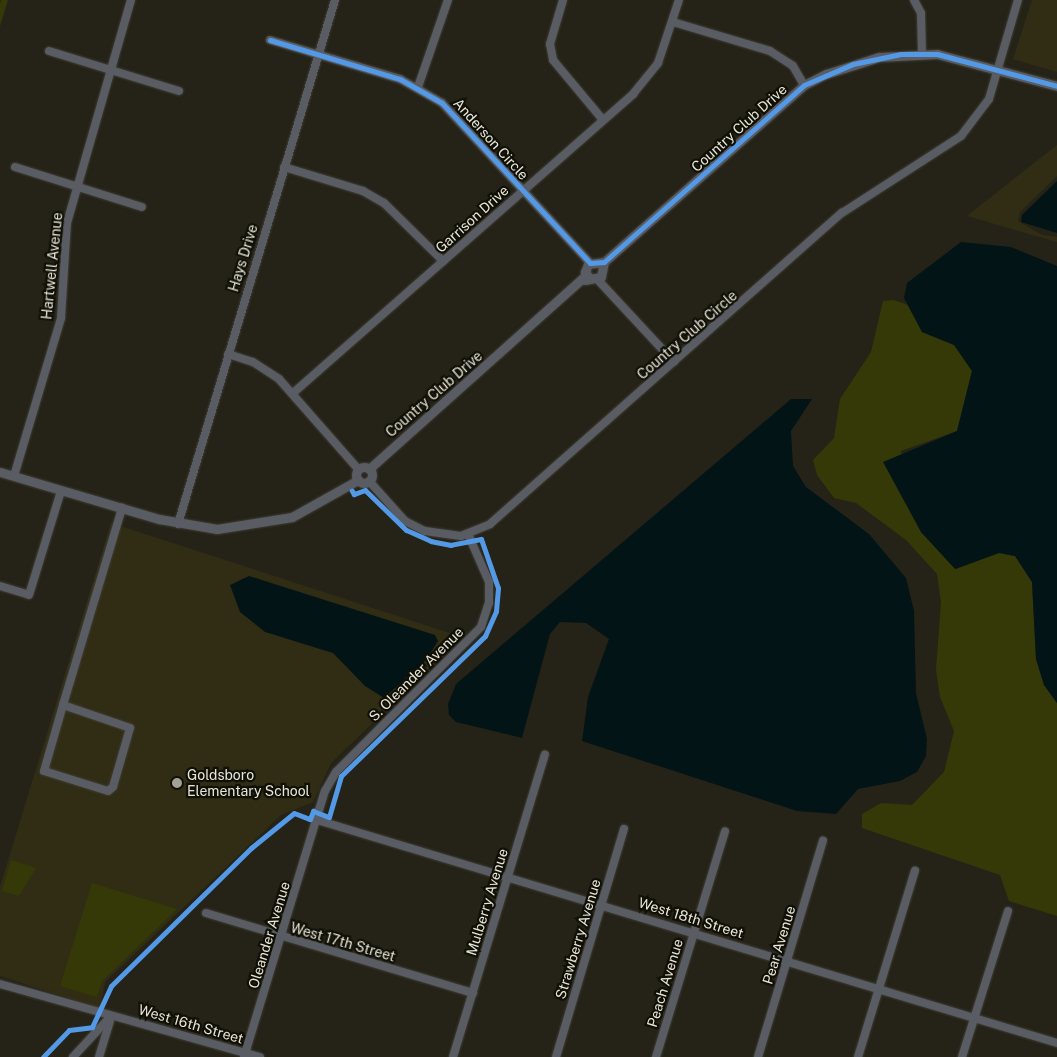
<!DOCTYPE html>
<style>
body{margin:0}
#map{position:relative;width:1057px;height:1057px;overflow:hidden;background:#252318;font-family:"Public Sans",sans-serif}
div>[style]{position:absolute}
[style*='--x']{left:calc(var(--x)*1px);top:calc(var(--y)*1px);width:calc(var(--w)*1px);rotate:calc(var(--a)*1deg)}
.built>*{inset:0;background:#312d14}
.green>*{inset:0;background:#353907}
.water>*{inset:0;background:#031416}
.roads{filter:drop-shadow(0 0 1px #3f3d34) drop-shadow(0 0 1px #3f3d34)}
.minor>*{height:8px;margin:-4px;padding:0 4px;transform-origin:4px;border-radius:4px;background:#595c63}
.tertiary>*{height:9px;margin:-4.5px;padding:0 4.5px;transform-origin:4.5px;border-radius:4.5px;background:#595c63}
.tertiary>.ring{margin:-4.5px;padding:0;box-sizing:content-box;background:none;border:9px solid #595c63;border-radius:50%}
.cycleway>*{height:5px;margin:-2.5px;padding:0 2.5px;transform-origin:2.5px;border-radius:2.5px;background:#5399e6}
.dots>*{width:14px;height:14px;translate:-50% -50%;box-sizing:border-box;border:2px solid #111007;border-radius:50%}
span{translate:-50% -50%;white-space:nowrap;text-align:center;line-height:1.15;-webkit-text-stroke:4.5px #111007;paint-order:stroke}
.street-label{font-size:14px;color:#e7e5d8}
.poi-label{font-size:14px;color:#e7e5d8}
.left{translate:0 -50%;text-align:left}
</style>
<div id="map">
<div class="built">
<div style="clip-path:polygon(1032px 0,1057px 0,1057px 72px,1013px 59px)"></div>
<div style="clip-path:polygon(1057px 145px,1057px 176px,1020px 212px,1018px 221px,1042px 235px,1057px 237px,1057px 242px,967px 216px)"></div>
<div style="clip-path:polygon(111px 523px,462px 637px,331px 763px,313px 802px,281px 815px,105px 982px,100px 1008px,0 976px,0 887px)"></div>
</div>
<div class="green">
<div style="clip-path:polygon(1px 0,8px 0,0 26px,0 4px)"></div>
<div style="clip-path:polygon(894px 300px,908px 305px,922px 332px,954px 345px,972px 371px,957px 431px,901px 451px,905px 500px,921px 532px,956px 569px,999px 553px,1015px 556px,1032px 582px,1036px 659px,1044px 685px,1057px 703px,1057px 916px,1009px 901px,1000px 875px,862px 828px,862px 814px,881px 803px,912px 805px,944px 772px,954px 731px,940px 697px,936px 670px,941px 602px,937px 574px,906px 540px,856px 503px,834px 498px,817px 475px,813px 460px,834px 438px,840px 399px,871px 352px,883px 301px)"></div>
<div style="clip-path:polygon(11px 860px,36px 868px,19px 896px,2px 891px)"></div>
<div style="clip-path:polygon(92px 883px,177px 909px,102px 981px,97px 997px,60px 986px)"></div>
</div>
<div class="water">
<div style="clip-path:polygon(1057px 181px,1057px 233px,1021px 222px,1022px 215px)"></div>
<div style="clip-path:polygon(961px 242px,1011px 247px,1057px 266px,1057px 703px,1044px 685px,1036px 659px,1032px 582px,1015px 556px,999px 553px,955px 569px,921px 532px,883px 462px,957px 431px,972px 371px,954px 345px,922px 332px,904px 298px,907px 283px)"></div>
<div style="clip-path:polygon(791px 399px,812px 399px,791px 431px,793px 466px,806px 487px,869px 534px,906px 578px,914px 611px,916px 693px,927px 739px,926px 756px,917px 772px,900px 781px,858px 789px,836px 814px,797px 811px,582px 741px,588px 697px,609px 639px,586px 623px,560px 622px,550px 634px,522px 738px,456px 722px,449px 715px,448px 704px,456px 684px)"></div>
<div style="clip-path:polygon(249px 576px,435px 635px,438px 641px,426px 660px,384px 698px,365px 686px,333px 653px,265px 632px,240px 612px,230px 585px)"></div>
</div>
<div class="roads">
<div class="minor">
<div style="--x:563;--y:0;--w:46;--a:106.5"></div>
<div style="--x:550;--y:44;--w:16;--a:79"></div>
<div style="--x:553;--y:60;--w:78;--a:50.2"></div>
<div style="--x:914;--y:0;--w:15;--a:62"></div>
<div style="--x:921;--y:13;--w:41;--a:88.6"></div>
<div style="--x:673;--y:22;--w:101;--a:16.6"></div>
<div style="--x:770;--y:51;--w:27;--a:33"></div>
<div style="--x:793;--y:66;--w:22;--a:60"></div>
<div style="--x:270;--y:40;--w:136;--a:16.7"></div>
<div style="--x:400;--y:79;--w:48;--a:29.7"></div>
<div style="--x:442;--y:103;--w:218;--a:47.2"></div>
<div style="--x:49;--y:51;--w:136;--a:17.1"></div>
<div style="--x:418;--y:87;--w:92;--a:-71"></div>
<div style="--x:15;--y:167;--w:133;--a:17.5"></div>
<div style="--x:284;--y:167;--w:83;--a:16.9"></div>
<div style="--x:363;--y:191;--w:24;--a:30"></div>
<div style="--x:384;--y:203;--w:83;--a:44.5"></div>
<div style="--x:597;--y:279;--w:113;--a:47.1"></div>
<div style="--x:228;--y:354;--w:26;--a:18"></div>
<div style="--x:253;--y:362;--w:31;--a:33"></div>
<div style="--x:279;--y:379;--w:120;--a:48.7"></div>
<div style="--x:293;--y:393;--w:453;--a:-41.3"></div>
<div style="--x:633;--y:94;--w:40;--a:-51"></div>
<div style="--x:658;--y:63;--w:66;--a:-71.6"></div>
<div style="--x:14;--y:476;--w:165;--a:-73.4"></div>
<div style="--x:61;--y:318;--w:95;--a:-86.4"></div>
<div style="--x:67;--y:223;--w:232;--a:-74"></div>
<div style="--x:369;--y:481;--w:54;--a:48"></div>
<div style="--x:405;--y:521;--w:22;--a:27"></div>
<div style="--x:425;--y:531;--w:36;--a:8"></div>
<div style="--x:461;--y:536;--w:31;--a:-22"></div>
<div style="--x:490;--y:524;--w:470;--a:-41.5"></div>
<div style="--x:842;--y:213;--w:142;--a:-32.9"></div>
<div style="--x:961;--y:136;--w:46;--a:-52.9"></div>
<div style="--x:989;--y:99;--w:103;--a:-73.7"></div>
<div style="--x:178;--y:524;--w:547;--a:-73.32"></div>
<div style="--x:0;--y:586;--w:30;--a:17"></div>
<div style="--x:29;--y:595;--w:109;--a:-72.9"></div>
<div style="--x:63;--y:705;--w:71;--a:18.9"></div>
<div style="--x:130;--y:728;--w:61;--a:106.1"></div>
<div style="--x:113;--y:787;--w:6;--a:141"></div>
<div style="--x:108;--y:791;--w:67;--a:-162.6"></div>
<div style="--x:44;--y:771;--w:69;--a:-73.9"></div>
<div style="--x:63;--y:705;--w:206;--a:-73.3"></div>
<div style="--x:317;--y:820;--w:773;--a:16.77"></div>
<div style="--x:206;--y:913;--w:279;--a:16.7"></div>
<div style="--x:0;--y:984;--w:270;--a:15.7"></div>
<div style="--x:73;--y:1057;--w:56;--a:-47.2"></div>
<div style="--x:99;--y:1057;--w:38;--a:-73"></div>
<div style="--x:244;--y:1057;--w:278;--a:-73.1"></div>
<div style="--x:325;--y:791;--w:22;--a:-60"></div>
<div style="--x:336;--y:772;--w:205;--a:-45"></div>
<div style="--x:481;--y:627;--w:25;--a:-72"></div>
<div style="--x:489;--y:603;--w:21;--a:-90"></div>
<div style="--x:489;--y:582;--w:52;--a:-113.6"></div>
<div style="--x:453;--y:1057;--w:316;--a:-73.1"></div>
<div style="--x:556;--y:1057;--w:238;--a:-73.4"></div>
<div style="--x:656;--y:1057;--w:236;--a:-73"></div>
<div style="--x:758;--y:1057;--w:226;--a:-73.3"></div>
<div style="--x:858;--y:1057;--w:195;--a:-73"></div>
<div style="--x:962;--y:1057;--w:153;--a:-72.5"></div>
</div>
<div class="tertiary">
<div style="--x:590;--y:279;--w:9;--a:-126"></div>
<div style="--x:585;--y:272;--w:9;--a:-69"></div>
<div style="--x:588;--y:264;--w:16;--a:-7"></div>
<div style="--x:604;--y:262;--w:267;--a:-41.5"></div>
<div style="--x:804;--y:85;--w:25;--a:-27"></div>
<div style="--x:826;--y:74;--w:56;--a:-17.8"></div>
<div style="--x:879;--y:57;--w:58;--a:-3"></div>
<div style="--x:937;--y:54;--w:124;--a:14.9"></div>
<div style="--x:585;--y:280;--w:16;--a:-11"></div>
<div style="--x:601;--y:277;--w:15;--a:-79"></div>
<div class="ring" style="left:356px;top:467px;width:7px;height:7px"></div>
<div style="--x:369;--y:469;--w:291;--a:-41.8"></div>
<div style="--x:0;--y:472;--w:166;--a:16.5"></div>
<div style="--x:159;--y:519;--w:59;--a:9.8"></div>
<div style="--x:217;--y:529;--w:76;--a:-9.1"></div>
<div style="--x:292;--y:517;--w:76;--a:-29.3"></div>
</div>
</div>
<div class="cycleway">
<div style="--x:270;--y:40;--w:136;--a:16.7"></div>
<div style="--x:400;--y:79;--w:48;--a:29.7"></div>
<div style="--x:442;--y:103;--w:218;--a:47.2"></div>
<div style="--x:590;--y:263;--w:14;--a:-4"></div>
<div style="--x:604;--y:262;--w:267;--a:-41.5"></div>
<div style="--x:804;--y:85;--w:53;--a:-23.2"></div>
<div style="--x:853;--y:64;--w:49;--a:-11.8"></div>
<div style="--x:901;--y:54;--w:36;--a:0"></div>
<div style="--x:937;--y:54;--w:124;--a:14.9"></div>
<div style="--x:43;--y:1057;--w:37;--a:-46"></div>
<div style="--x:69;--y:1030;--w:23;--a:-7"></div>
<div style="--x:92;--y:1027;--w:45;--a:-65.1"></div>
<div style="--x:111;--y:986;--w:197;--a:-44.6"></div>
<div style="--x:251;--y:848;--w:55;--a:-39.1"></div>
<div style="--x:294;--y:813;--w:17;--a:21"></div>
<div style="--x:310;--y:819;--w:9;--a:-69"></div>
<div style="--x:313;--y:811;--w:17;--a:21"></div>
<div style="--x:329;--y:817;--w:43;--a:-73.7"></div>
<div style="--x:341;--y:776;--w:201;--a:-44.2"></div>
<div style="--x:485;--y:636;--w:27;--a:-66"></div>
<div style="--x:496;--y:611;--w:23;--a:-85"></div>
<div style="--x:498;--y:588;--w:52;--a:-109.1"></div>
<div style="--x:481;--y:539;--w:31;--a:169"></div>
<div style="--x:451;--y:545;--w:20;--a:-169"></div>
<div style="--x:431;--y:541;--w:27;--a:-156"></div>
<div style="--x:406;--y:530;--w:57;--a:-135.7"></div>
<div style="--x:365;--y:490;--w:12;--a:160"></div>
<div style="--x:354;--y:494;--w:4;--a:-124"></div>
</div>
<div class="dots">
<div style="left:177px;top:783px;background:#a3a195"></div>
</div>
<div class="street-label">
<span style="left:739px;top:128px;rotate:-42deg">Country Club Drive</span>
<span style="left:491px;top:139px;rotate:48deg">Anderson Circle</span>
<span style="left:472px;top:219px;rotate:-42deg">Garrison Drive</span>
<span style="left:243px;top:258px;rotate:-73deg">Hays Drive</span>
<span style="left:52px;top:266px;rotate:-84deg">Hartwell Avenue</span>
<span style="left:687px;top:335px;rotate:-41deg">Country Club Circle</span>
<span style="left:434px;top:394px;rotate:-41deg">Country Club Drive</span>
<span style="left:416px;top:674px;rotate:-45deg">S. Oleander Avenue</span>
<span style="left:487px;top:902px;rotate:-73deg">Mulberry Avenue</span>
<span style="left:691px;top:918px;rotate:17deg">West 18th Street</span>
<span style="left:269px;top:935px;rotate:-73deg">Oleander Avenue</span>
<span style="left:578px;top:939px;rotate:-73deg">Strawberry Avenue</span>
<span style="left:343px;top:942px;rotate:16deg">West 17th Street</span>
<span style="left:779px;top:945px;rotate:-73deg">Pear Avenue</span>
<span style="left:665px;top:983px;rotate:-73deg">Peach Avenue</span>
<span style="left:191px;top:1024px;rotate:16deg">West 16th Street</span>
</div>
<div class="poi-label">
<span class="left" style="left:187px;top:783px">Goldsboro<br>Elementary School</span>
</div>
</div>
